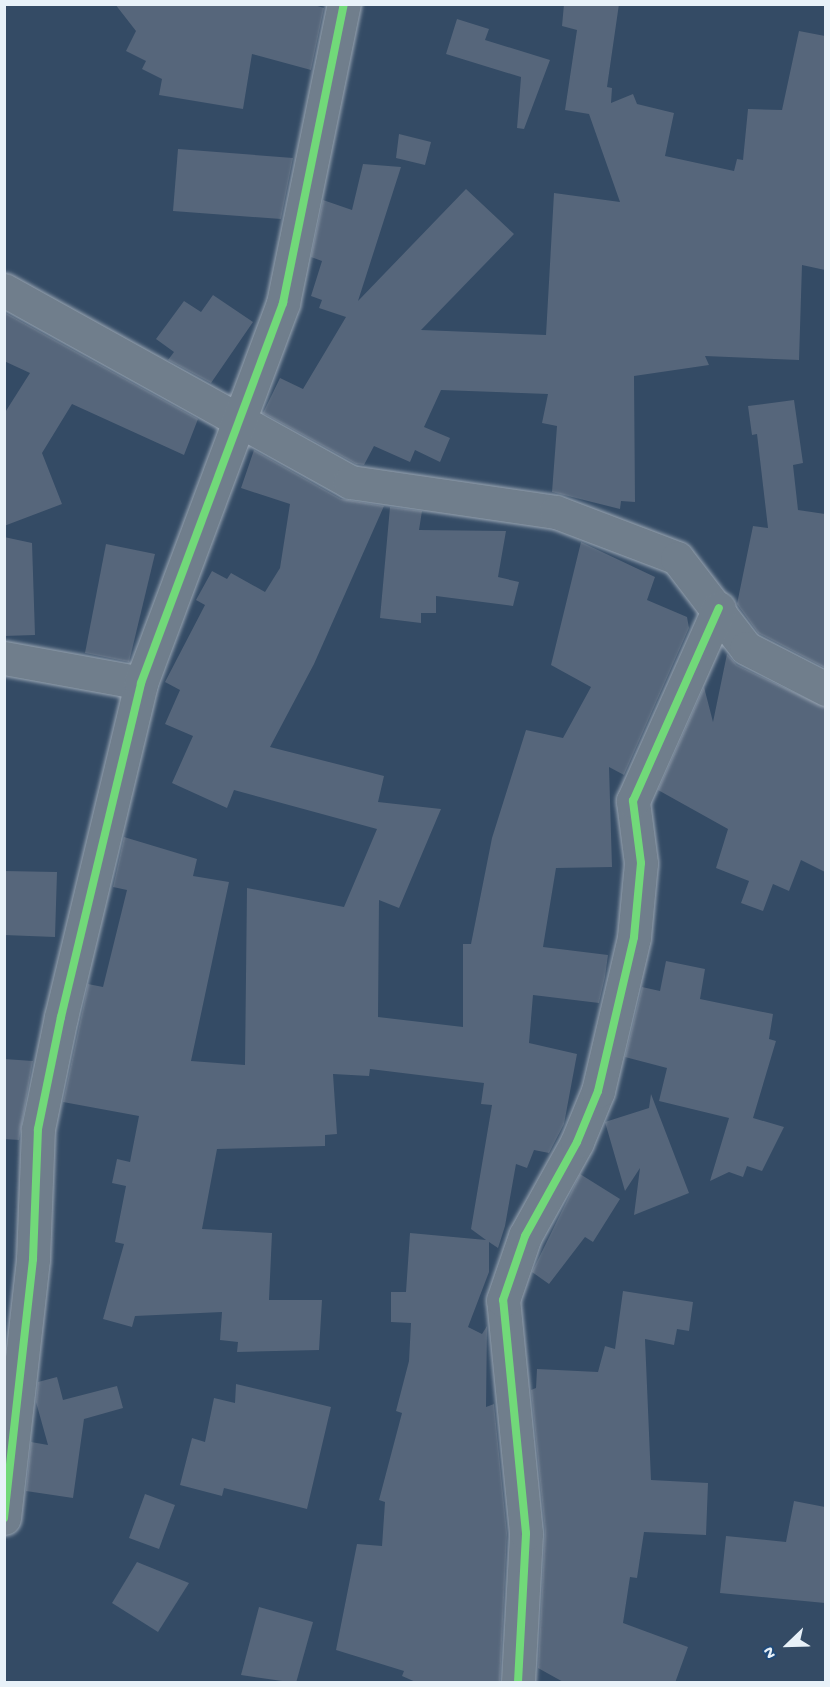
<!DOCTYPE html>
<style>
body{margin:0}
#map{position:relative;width:830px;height:1687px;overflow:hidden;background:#344b65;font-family:"Gochi Hand",sans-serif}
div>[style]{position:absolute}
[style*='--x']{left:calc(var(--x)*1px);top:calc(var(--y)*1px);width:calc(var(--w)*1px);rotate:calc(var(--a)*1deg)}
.building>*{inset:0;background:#56667b}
.roads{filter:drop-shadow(0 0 2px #9aa6b3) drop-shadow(0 0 2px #9aa6b3)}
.minor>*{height:33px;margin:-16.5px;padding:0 16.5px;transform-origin:16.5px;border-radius:16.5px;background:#707e8c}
.cycleway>*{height:8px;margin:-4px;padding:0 4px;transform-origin:4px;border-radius:4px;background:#71d979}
span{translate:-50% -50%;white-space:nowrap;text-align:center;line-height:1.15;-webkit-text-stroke:4.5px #1f4a7a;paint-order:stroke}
.frame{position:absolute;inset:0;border:6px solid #e8f1f8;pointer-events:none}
.north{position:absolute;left:758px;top:1615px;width:60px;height:60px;-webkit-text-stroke:4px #1f4a7a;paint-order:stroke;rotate:247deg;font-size:16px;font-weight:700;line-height:24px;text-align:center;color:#e8f1f8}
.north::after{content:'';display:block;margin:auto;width:21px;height:27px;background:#e8f1f8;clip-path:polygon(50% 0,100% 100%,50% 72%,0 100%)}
</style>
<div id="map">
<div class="building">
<div style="clip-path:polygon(115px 4px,311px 4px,324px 8px,311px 70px,252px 54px,243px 109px,159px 95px,162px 79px,142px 69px,146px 61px,126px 51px,136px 31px)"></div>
<div style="clip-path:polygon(564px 4px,619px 4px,607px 87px,612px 88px,611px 103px,633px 94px,637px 104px,674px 113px,665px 156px,734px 171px,737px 159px,743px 160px,748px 109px,782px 110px,799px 31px,825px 36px,825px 270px,802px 265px,799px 360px,705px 356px,709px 365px,634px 376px,635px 502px,621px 501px,620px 509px,552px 492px,557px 426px,542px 423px,548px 394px,441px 390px,424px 427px,450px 438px,440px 462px,415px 450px,410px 462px,374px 446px,364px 465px,356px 464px,263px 413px,280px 378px,303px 389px,346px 317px,319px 308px,322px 300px,311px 296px,322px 261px,311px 257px,323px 200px,352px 210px,363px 164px,401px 167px,358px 301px,466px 189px,514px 234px,421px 330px,546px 335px,554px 193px,620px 202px,589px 114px,565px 110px,577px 30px,562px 26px)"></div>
<div style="clip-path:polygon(457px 19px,489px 29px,485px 40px,550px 60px,524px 129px,517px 128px,521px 77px,446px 54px)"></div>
<div style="clip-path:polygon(399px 134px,431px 142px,425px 165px,396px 158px)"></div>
<div style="clip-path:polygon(178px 149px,293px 158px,281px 219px,173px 211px)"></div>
<div style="clip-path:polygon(213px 295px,253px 322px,211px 383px,168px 360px,174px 352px,156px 339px,184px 301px,201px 312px)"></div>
<div style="clip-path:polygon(4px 312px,198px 419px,184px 455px,72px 404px,42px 453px,62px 504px,4px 526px,4px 414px,30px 373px,4px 361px)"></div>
<div style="clip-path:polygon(794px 400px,803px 463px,793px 465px,798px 510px,825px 514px,825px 668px,758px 633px,737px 604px,753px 526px,768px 528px,757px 434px,752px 435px,748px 406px)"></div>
<div style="clip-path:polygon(254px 450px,341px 499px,384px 506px,314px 664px,270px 747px,384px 776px,378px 802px,441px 809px,399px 908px,379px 900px,378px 1017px,463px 1027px,463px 944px,471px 944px,492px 838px,526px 730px,563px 738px,591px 687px,551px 665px,581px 542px,655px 577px,647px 600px,687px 617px,689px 628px,624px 775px,609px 767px,612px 867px,556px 868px,543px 947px,608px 955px,605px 977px,599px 1003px,533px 995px,529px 1043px,577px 1054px,564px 1124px,549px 1153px,534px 1150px,527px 1168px,516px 1164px,505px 1226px,498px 1248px,489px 1242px,489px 1272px,468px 1327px,482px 1334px,487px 1326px,486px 1407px,494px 1404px,507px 1533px,500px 1683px,418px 1683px,402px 1676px,404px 1671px,336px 1650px,357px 1544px,382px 1546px,385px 1502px,379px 1500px,402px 1413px,396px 1411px,409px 1361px,411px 1323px,391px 1322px,391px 1292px,406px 1292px,410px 1233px,486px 1240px,471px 1229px,492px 1105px,481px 1104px,484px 1083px,370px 1069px,369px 1076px,333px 1074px,337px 1134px,325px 1135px,325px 1146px,217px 1149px,202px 1229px,272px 1233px,269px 1300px,322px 1300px,319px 1350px,237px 1352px,238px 1342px,220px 1340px,222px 1312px,135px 1316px,132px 1327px,103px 1319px,124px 1244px,115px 1242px,126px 1186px,112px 1183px,117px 1159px,130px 1162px,139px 1116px,63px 1102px,88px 984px,103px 987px,127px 890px,113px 887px,124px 837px,197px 859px,193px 876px,229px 882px,191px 1061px,245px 1065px,247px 888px,344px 907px,377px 829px,234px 790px,227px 808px,172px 783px,193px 736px,165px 724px,180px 690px,165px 682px,205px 605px,196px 600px,212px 571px,227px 579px,231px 573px,265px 592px,280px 568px,290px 504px,241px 488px)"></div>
<div style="clip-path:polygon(390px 507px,422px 511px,419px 530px,506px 531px,498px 577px,519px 582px,513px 606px,436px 596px,436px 613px,421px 613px,421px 623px,380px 618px)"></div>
<div style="clip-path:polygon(4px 537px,32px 543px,35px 635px,4px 636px)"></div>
<div style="clip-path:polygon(106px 544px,155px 554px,129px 662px,85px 653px)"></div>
<div style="clip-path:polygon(727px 654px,737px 665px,825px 707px,825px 872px,801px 860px,789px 891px,773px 884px,763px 911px,741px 903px,749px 881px,716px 868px,728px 829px,658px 790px,704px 687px,713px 722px)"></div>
<div style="clip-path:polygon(4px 871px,57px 872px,55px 937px,4px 935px)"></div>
<div style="clip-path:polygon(666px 961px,705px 969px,700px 999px,773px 1014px,769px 1039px,776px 1041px,753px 1118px,784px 1127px,762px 1171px,747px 1166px,743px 1177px,729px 1172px,710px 1181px,729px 1118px,659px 1101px,667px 1068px,625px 1057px,642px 987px,660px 991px)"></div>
<div style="clip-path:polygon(4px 1059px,33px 1061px,19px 1140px,4px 1139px)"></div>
<div style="clip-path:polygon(651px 1094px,689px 1193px,634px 1215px,640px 1168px,625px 1191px,605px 1122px,649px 1108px)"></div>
<div style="clip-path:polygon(580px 1174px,620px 1199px,593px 1242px,585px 1237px,549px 1284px,532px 1272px)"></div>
<div style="clip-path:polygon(623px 1291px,693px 1302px,689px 1331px,677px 1329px,674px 1345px,645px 1339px,651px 1480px,708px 1483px,706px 1535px,644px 1532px,637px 1578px,630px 1577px,623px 1623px,688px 1647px,675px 1683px,565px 1683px,538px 1668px,545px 1531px,531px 1390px,536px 1388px,537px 1369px,598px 1372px,605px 1346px,615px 1349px)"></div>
<div style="clip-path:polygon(57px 1377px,63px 1400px,117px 1386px,123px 1408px,84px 1419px,73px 1498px,26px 1491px,31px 1442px,48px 1445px,36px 1402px,38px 1382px)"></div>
<div style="clip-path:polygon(236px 1384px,331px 1407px,307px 1509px,224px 1488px,222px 1496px,180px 1485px,192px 1438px,205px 1442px,214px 1398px,235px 1403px)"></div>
<div style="clip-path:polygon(145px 1494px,175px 1505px,159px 1549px,129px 1538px)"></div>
<div style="clip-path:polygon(794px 1501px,825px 1507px,825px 1603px,720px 1593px,726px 1536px,786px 1542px)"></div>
<div style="clip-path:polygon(137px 1562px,189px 1583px,158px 1632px,112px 1603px)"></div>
<div style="clip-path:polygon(259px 1607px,313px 1622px,296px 1683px,241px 1675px)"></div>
</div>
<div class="roads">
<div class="minor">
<div style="--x:4;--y:290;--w:396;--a:29"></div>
<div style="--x:350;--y:482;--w:208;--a:8.3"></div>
<div style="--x:556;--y:512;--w:129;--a:20.8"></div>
<div style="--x:677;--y:558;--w:113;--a:52.5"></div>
<div style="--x:746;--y:648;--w:90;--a:27.1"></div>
<div style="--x:4;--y:658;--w:139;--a:10.3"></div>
<div style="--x:4;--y:1518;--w:261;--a:-83.6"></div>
<div style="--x:33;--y:1259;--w:130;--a:-87.8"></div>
<div style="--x:38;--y:1129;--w:114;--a:-78.4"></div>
<div style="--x:61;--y:1017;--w:343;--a:-76.5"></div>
<div style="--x:141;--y:683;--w:406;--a:-69.5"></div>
<div style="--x:283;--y:303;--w:305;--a:-78.5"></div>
<div style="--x:518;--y:1682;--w:149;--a:-86.9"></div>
<div style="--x:526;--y:1533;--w:234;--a:-95.6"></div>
<div style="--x:503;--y:1300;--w:68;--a:-71"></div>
<div style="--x:525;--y:1236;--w:107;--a:-61"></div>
<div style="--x:577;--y:1142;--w:55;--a:-67.6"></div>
<div style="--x:598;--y:1091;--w:158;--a:-76.8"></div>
<div style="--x:634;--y:937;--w:74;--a:-84.6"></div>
<div style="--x:641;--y:863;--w:63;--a:-97.4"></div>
<div style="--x:633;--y:801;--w:211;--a:-66"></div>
</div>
</div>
<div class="cycleway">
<div style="--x:4;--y:1518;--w:261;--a:-83.6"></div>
<div style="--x:33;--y:1259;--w:130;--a:-87.8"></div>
<div style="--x:38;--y:1129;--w:114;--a:-78.4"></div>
<div style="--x:61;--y:1017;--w:343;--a:-76.5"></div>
<div style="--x:141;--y:683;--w:406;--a:-69.5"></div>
<div style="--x:283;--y:303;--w:305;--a:-78.5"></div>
<div style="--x:518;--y:1682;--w:149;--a:-86.9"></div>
<div style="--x:526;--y:1533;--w:234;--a:-95.6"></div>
<div style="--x:503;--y:1300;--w:68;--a:-71"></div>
<div style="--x:525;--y:1236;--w:107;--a:-61"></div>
<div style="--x:577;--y:1142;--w:55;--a:-67.6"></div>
<div style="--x:598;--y:1091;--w:158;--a:-76.8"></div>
<div style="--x:634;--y:937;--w:74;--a:-84.6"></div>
<div style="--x:641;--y:863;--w:63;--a:-97.4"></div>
<div style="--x:633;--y:801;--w:211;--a:-66"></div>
</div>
<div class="frame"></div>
<div class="north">N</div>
</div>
